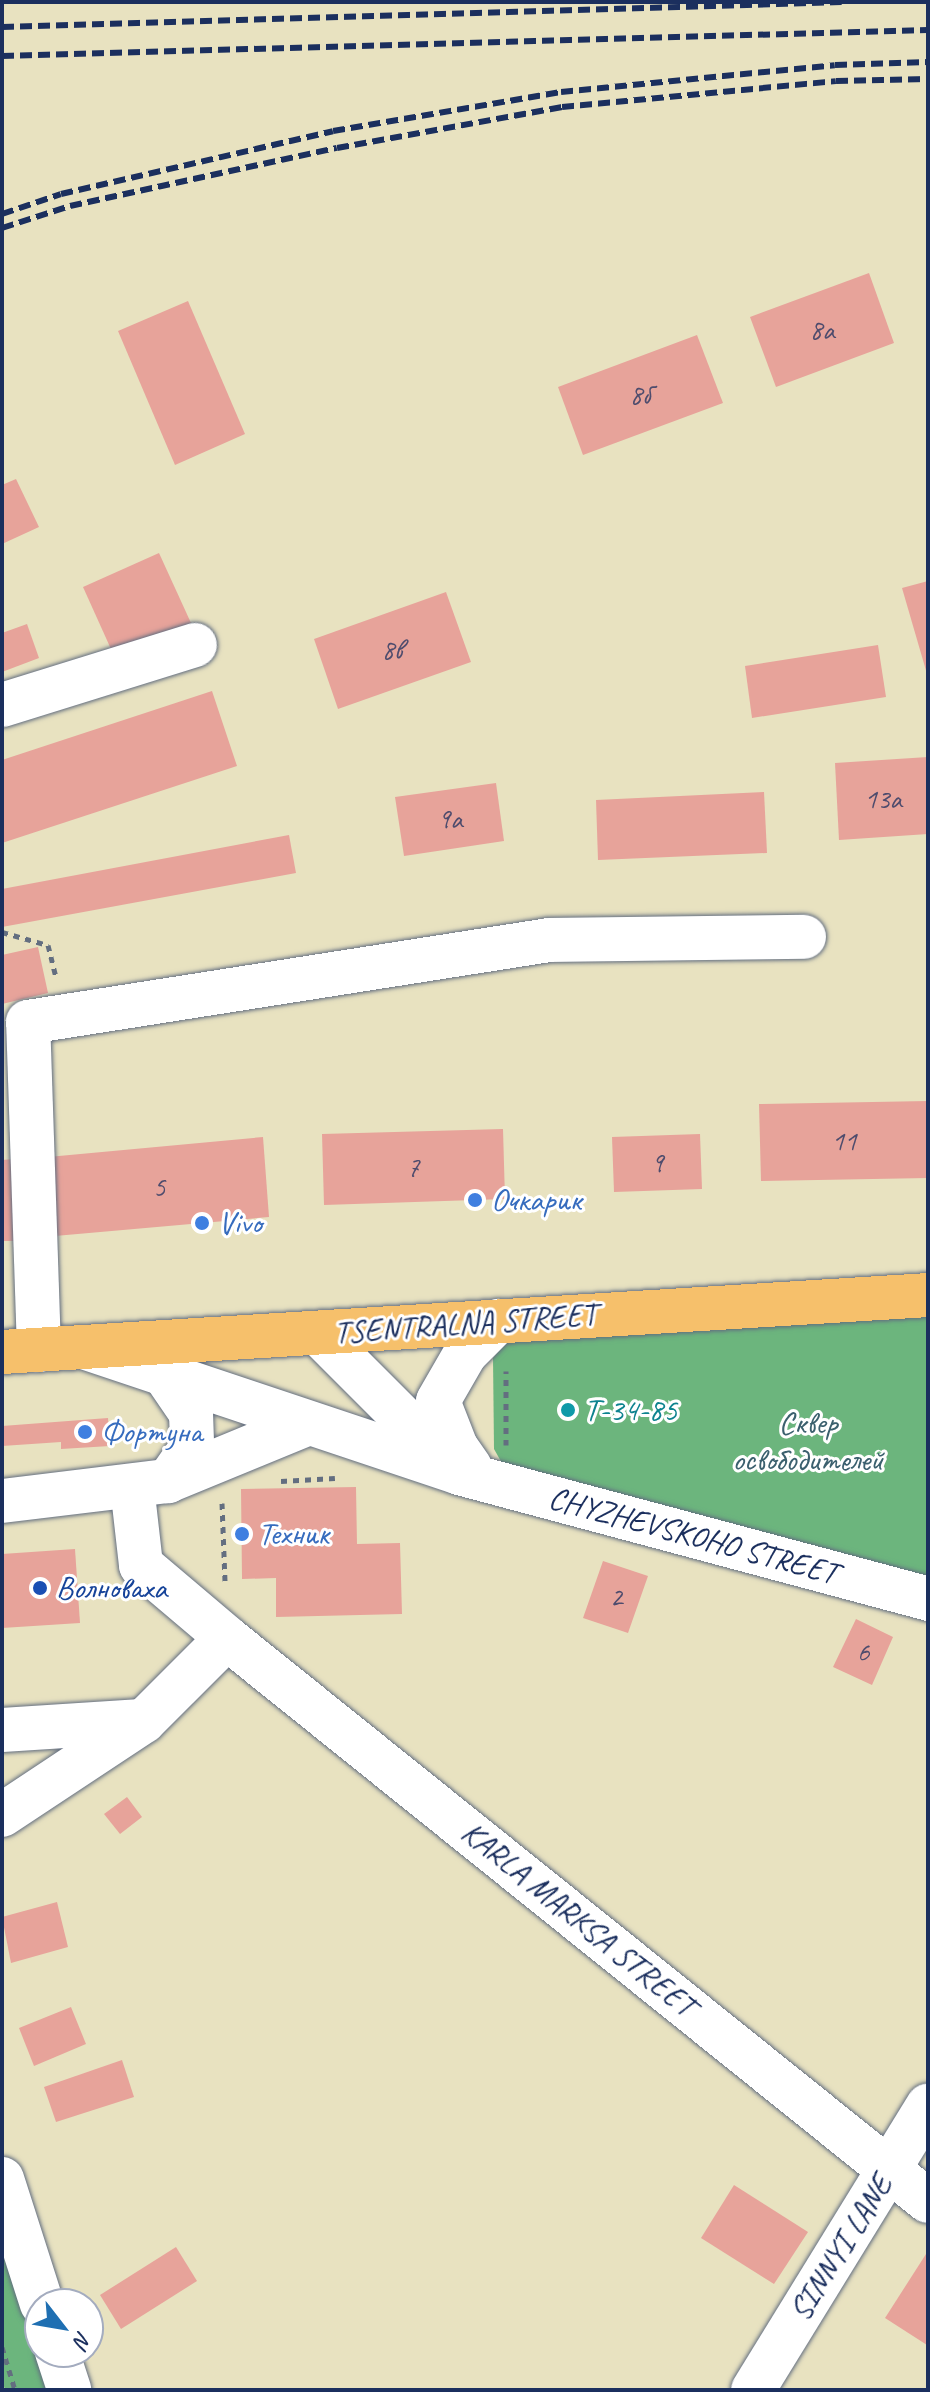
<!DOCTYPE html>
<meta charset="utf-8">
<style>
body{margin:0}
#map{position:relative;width:930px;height:2392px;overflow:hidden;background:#e8e2c0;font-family:Caveat,sans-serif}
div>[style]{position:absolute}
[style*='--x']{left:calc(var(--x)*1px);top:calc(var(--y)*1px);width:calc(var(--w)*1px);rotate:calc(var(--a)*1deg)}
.forest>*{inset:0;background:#6cb57d}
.building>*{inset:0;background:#e7a39a}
.path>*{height:5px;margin-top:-2.5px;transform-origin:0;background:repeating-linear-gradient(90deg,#636e80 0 6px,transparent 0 12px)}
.roads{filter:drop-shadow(0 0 2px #636e80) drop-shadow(0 0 2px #636e80)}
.minor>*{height:44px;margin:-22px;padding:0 22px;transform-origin:22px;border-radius:22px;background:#fff}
.major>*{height:44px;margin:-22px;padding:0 22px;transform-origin:22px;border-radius:22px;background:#f6c06b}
.rail>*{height:6px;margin-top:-3px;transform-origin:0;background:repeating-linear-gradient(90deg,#1b2f5e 0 12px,transparent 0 18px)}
.dots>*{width:22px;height:22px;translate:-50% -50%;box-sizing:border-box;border:4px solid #fff;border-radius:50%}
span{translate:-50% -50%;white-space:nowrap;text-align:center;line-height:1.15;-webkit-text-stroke:6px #fff;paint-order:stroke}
.number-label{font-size:28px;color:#4e4c6d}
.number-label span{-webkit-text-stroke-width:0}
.shop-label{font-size:32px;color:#366cbe}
.left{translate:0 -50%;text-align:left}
.street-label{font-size:32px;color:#1b2f5e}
.culture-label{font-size:32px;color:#0d838f}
.park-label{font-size:32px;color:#3b606e}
.transit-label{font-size:32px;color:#164399}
.frame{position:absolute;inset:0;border:4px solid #1b2f5e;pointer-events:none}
.north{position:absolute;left:24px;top:2288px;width:80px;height:80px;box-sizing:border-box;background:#fff;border:2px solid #a4acbf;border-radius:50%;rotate:121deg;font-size:22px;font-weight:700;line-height:32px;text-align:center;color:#1b2f5e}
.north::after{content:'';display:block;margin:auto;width:28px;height:36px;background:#1f6fb2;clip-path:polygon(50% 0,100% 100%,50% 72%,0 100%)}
</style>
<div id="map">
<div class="forest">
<div style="clip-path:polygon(928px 1314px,928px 1599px,503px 1465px,494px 1449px,493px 1358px,508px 1340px)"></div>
<div style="clip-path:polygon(2px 2184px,40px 2311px,40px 2352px,64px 2390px,5px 2390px,2px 2379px)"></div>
</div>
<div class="building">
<div style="clip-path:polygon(869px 273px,894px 343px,776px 387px,750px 317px)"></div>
<div style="clip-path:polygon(188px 301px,245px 434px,175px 465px,118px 331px)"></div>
<div style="clip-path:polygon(697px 335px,723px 403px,583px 455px,558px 387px)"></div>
<div style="clip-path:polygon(16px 479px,39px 527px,2px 544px,2px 485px)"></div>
<div style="clip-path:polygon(159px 553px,191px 623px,115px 658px,83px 587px)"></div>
<div style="clip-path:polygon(928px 581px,928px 674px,927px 674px,902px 588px)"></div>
<div style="clip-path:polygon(446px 592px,471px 662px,338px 709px,314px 639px)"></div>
<div style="clip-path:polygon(27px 624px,39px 658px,2px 672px,2px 633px)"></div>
<div style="clip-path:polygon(878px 645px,886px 697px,752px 718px,745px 666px)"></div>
<div style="clip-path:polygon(212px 691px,237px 766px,2px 843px,2px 760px)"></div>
<div style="clip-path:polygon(928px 757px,928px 834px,839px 840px,835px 763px)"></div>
<div style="clip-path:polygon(496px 783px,504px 841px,404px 856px,395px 797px)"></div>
<div style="clip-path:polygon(764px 792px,767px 853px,598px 860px,596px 800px)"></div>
<div style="clip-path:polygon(289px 835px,296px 873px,2px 927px,2px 889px)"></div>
<div style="clip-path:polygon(38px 947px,48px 993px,2px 1004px,2px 955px)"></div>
<div style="clip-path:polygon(928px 1101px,928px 1178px,761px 1181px,759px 1104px)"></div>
<div style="clip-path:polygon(503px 1129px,505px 1199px,324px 1205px,322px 1134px)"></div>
<div style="clip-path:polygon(700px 1134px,702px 1189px,614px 1192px,612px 1137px)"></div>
<div style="clip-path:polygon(263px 1137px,269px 1217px,55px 1236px,48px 1157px)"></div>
<div style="clip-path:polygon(14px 1159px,17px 1241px,2px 1241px,2px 1160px)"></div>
<div style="clip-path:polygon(108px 1418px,110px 1446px,61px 1449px,61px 1442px,2px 1446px,2px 1426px)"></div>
<div style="clip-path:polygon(356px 1487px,357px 1544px,400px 1543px,402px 1614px,276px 1617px,276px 1578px,242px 1579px,241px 1489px)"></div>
<div style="clip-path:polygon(75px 1549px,80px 1623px,2px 1628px,2px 1554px)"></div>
<div style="clip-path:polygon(603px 1561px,648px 1576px,628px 1633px,583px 1618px)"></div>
<div style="clip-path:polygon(856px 1619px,893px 1637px,872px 1685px,833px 1667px)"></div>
<div style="clip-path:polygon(127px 1797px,142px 1817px,120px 1834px,104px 1814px)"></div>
<div style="clip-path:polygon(57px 1902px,68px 1947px,11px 1963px,2px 1917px)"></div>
<div style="clip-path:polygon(71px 2007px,86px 2044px,34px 2066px,19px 2028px)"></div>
<div style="clip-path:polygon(122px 2060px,134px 2097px,56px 2122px,44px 2087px)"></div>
<div style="clip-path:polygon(734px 2185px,808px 2232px,774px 2284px,701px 2238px)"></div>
<div style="clip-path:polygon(176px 2247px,197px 2281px,121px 2329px,100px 2295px)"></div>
<div style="clip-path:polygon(926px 2254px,928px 2255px,927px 2345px,885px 2318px)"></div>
</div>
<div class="path">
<div style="--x:2;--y:932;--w:48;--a:15.8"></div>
<div style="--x:48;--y:945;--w:32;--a:76"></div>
<div style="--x:506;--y:1445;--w:74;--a:-90"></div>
<div style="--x:281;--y:1481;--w:54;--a:-3.2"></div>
<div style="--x:222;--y:1503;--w:78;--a:87.8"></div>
<div style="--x:2;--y:2347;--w:45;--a:73.2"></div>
</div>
<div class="roads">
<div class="minor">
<div style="--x:2;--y:705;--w:202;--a:-17.3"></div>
<div style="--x:319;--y:1334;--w:187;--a:45"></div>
<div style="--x:83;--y:1347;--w:397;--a:18.5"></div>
<div style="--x:459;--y:1473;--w:486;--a:15"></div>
<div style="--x:39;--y:1350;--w:328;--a:-91.9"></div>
<div style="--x:28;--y:1022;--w:527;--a:-8.94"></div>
<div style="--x:549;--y:940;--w:255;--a:-0.7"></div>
<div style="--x:165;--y:1375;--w:46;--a:55.6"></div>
<div style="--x:191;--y:1413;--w:34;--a:88"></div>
<div style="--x:192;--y:1447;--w:42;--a:125.2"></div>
<div style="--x:470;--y:1467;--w:24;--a:-125"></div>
<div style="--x:456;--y:1447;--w:49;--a:-111.4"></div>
<div style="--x:438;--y:1401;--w:54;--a:-60.1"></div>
<div style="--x:465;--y:1354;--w:47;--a:-45"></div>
<div style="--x:132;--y:1486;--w:80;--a:83.5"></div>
<div style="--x:141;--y:1565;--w:113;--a:40.3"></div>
<div style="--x:227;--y:1638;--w:899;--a:38.77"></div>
<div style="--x:2;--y:1501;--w:167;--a:-6.9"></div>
<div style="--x:168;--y:1481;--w:152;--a:-22.4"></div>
<div style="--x:2;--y:1730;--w:140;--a:-3.7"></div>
<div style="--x:2;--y:1815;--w:170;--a:-33.5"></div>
<div style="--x:144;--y:1721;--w:117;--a:-45"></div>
<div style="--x:2;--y:2179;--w:131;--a:72.3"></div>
<div style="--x:57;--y:2352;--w:40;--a:72"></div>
<div style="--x:753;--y:2390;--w:334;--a:-58.4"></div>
</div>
<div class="major">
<div style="--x:2;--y:1352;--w:928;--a:-3.52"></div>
</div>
</div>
<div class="rail">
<div style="--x:2;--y:27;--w:840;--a:-1.7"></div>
<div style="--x:2;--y:56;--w:926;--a:-1.61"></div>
<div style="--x:2;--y:214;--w:62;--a:-18.7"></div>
<div style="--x:61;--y:194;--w:279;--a:-13"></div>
<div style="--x:333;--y:131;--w:231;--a:-9.7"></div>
<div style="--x:561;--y:92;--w:275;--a:-5.6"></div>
<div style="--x:835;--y:65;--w:93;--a:-1.8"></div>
<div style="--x:2;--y:228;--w:71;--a:-17.9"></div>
<div style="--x:70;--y:206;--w:273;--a:-12.3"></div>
<div style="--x:337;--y:148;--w:229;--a:-10.3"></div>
<div style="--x:562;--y:107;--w:275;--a:-5.4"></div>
<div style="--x:836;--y:81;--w:92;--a:-1.2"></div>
</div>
<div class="dots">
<div style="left:475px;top:1200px;background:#3f7fe0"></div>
<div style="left:202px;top:1223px;background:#3f7fe0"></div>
<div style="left:568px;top:1410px;background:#0f9aa8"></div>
<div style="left:85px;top:1432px;background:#3f7fe0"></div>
<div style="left:242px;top:1534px;background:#3f7fe0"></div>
<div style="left:40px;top:1588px;background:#1a4fb4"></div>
</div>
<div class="number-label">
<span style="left:822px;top:330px">8а</span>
<span style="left:640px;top:395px">8б</span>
<span style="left:392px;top:650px">8в</span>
<span style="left:883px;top:799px">13а</span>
<span style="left:450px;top:819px">9а</span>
<span style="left:844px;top:1141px">11</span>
<span style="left:657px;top:1163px">9</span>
<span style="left:413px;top:1167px">7</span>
<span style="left:159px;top:1187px">5</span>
<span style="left:616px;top:1597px">2</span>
<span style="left:863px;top:1652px">6</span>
</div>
<div class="shop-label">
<span class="left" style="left:491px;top:1200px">Очкарик</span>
<span class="left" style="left:218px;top:1223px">Vivo</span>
<span class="left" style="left:101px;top:1432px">Фортуна</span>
<span class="left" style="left:258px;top:1534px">Техник</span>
</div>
<div class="street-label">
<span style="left:465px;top:1324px;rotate:-4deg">TSENTRALNA STREET</span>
<span style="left:693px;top:1536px;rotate:15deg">CHYZHEVSKOHO STREET</span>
<span style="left:578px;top:1919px;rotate:39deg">KARLA MARKSA STREET</span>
<span style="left:841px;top:2248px;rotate:-58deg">SINNYI LANE</span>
</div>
<div class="culture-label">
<span class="left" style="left:584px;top:1410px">Т-34-85</span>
</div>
<div class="park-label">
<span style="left:808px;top:1442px">Сквер<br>освободителей</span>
</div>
<div class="transit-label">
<span class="left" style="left:56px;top:1588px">Волноваха</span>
</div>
<div class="frame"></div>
<div class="north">N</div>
</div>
